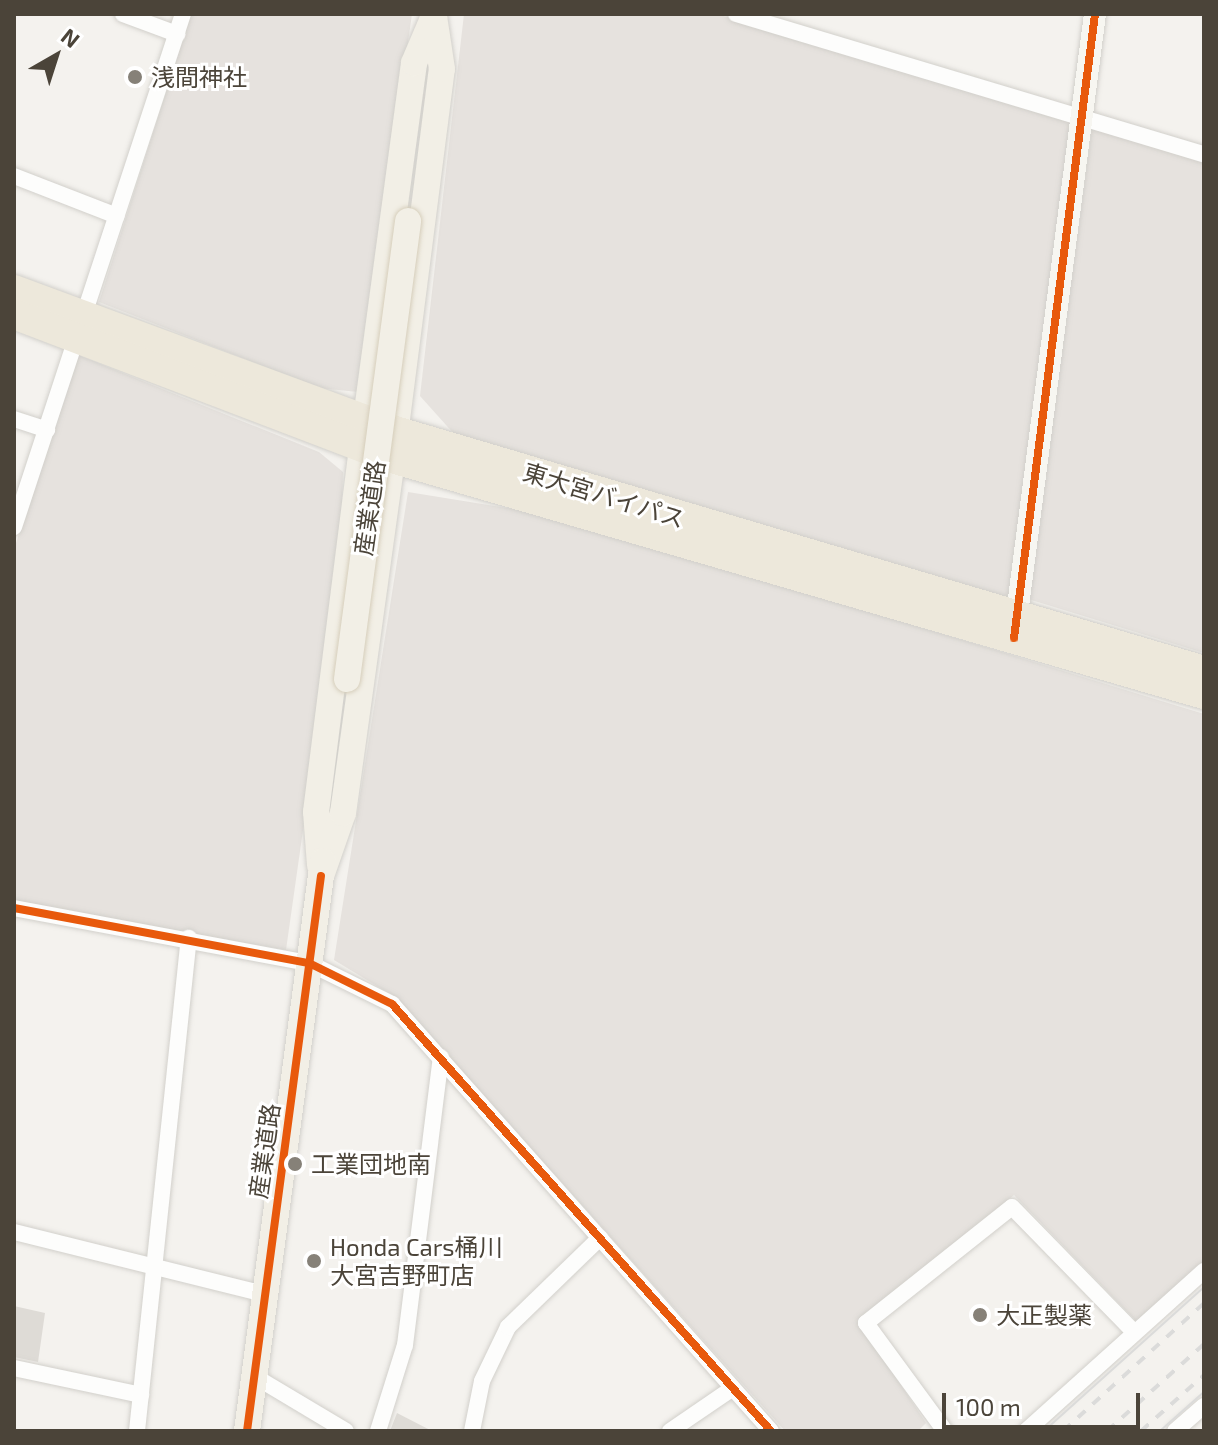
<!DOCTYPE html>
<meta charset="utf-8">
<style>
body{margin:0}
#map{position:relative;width:1218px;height:1445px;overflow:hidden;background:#f4f2ee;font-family:"Exo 2","Noto Sans JP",sans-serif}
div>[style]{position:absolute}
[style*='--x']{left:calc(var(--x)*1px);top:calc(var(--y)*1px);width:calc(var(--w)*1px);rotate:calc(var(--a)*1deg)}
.industrial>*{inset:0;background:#e6e2de}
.building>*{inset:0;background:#dedbd6}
.roads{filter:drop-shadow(0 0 2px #d2d0cb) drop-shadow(0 0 2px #d2d0cb)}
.street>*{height:16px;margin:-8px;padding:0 8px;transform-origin:8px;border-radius:8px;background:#fdfdfc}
.secondary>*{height:22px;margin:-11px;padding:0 11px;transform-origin:11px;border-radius:11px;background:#f7f6f1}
.primary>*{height:26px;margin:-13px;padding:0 13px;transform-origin:13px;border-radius:13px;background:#f2efe6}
.highway>*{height:30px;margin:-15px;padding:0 15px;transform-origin:15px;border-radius:15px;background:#ede8db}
.tram>*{height:2px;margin:-1px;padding:0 1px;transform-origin:1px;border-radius:1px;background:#dbdbda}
.rail>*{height:4px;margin-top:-2px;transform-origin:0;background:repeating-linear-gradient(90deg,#dbdbda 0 10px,transparent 0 20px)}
.bridges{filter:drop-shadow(0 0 2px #d6cebb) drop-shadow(0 0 2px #d6cebb)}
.primary-bridge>*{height:26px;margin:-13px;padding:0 13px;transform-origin:13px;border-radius:13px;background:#f2efe6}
.cycleway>*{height:8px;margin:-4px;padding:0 4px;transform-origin:4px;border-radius:4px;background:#e8590c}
.dots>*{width:22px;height:22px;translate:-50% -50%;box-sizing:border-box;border:4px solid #fff;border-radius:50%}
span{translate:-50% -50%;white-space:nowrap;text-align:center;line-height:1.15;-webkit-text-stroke:6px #fff;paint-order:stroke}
.poi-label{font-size:24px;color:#4b4439}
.left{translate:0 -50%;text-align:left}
.street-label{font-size:24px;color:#4b4439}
.frame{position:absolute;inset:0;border:16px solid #4b4439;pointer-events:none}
.north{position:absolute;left:16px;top:16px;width:80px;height:80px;-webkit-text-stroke:6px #fff;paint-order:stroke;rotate:39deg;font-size:22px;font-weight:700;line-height:32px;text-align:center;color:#4b4439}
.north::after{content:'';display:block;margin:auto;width:28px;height:36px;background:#4b4439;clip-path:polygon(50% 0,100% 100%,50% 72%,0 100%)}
.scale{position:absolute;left:942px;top:1393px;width:198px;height:36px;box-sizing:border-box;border:4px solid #4b4439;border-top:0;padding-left:10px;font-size:24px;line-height:28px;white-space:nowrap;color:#4b4439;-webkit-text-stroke:6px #fff;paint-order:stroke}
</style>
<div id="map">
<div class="industrial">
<div style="clip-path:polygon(191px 14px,412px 14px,358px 392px,319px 388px,99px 302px)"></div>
<div style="clip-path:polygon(464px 14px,717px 14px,1076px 121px,1013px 599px,455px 435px,420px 396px)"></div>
<div style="clip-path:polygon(1092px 128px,1204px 163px,1204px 653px,1028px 599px)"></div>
<div style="clip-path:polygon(78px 355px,319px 452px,343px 472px,340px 569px,286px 950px,14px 902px,14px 549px)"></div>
<div style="clip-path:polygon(408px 492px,557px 516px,1204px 714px,1204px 1263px,1137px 1322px,1014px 1195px,858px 1320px,926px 1423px,918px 1431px,785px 1431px,395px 997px,334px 960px)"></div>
</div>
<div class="building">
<div style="clip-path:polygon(14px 1306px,45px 1313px,38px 1362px,14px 1357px)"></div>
<div style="clip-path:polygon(397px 1413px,432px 1431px,390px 1431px)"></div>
</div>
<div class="roads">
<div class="street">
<div style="--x:123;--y:14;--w:58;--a:20.3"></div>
<div style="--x:736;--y:14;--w:488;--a:16.7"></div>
<div style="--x:14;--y:176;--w:110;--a:21.2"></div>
<div style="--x:14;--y:419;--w:35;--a:18"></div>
<div style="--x:14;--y:527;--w:540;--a:-71.77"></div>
<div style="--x:14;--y:908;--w:300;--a:10.6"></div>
<div style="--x:309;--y:963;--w:93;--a:26.3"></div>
<div style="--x:392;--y:1004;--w:571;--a:48.41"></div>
<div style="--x:14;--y:1232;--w:259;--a:13.9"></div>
<div style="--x:14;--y:1368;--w:130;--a:12"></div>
<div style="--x:254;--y:1376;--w:107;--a:30.9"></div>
<div style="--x:137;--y:1431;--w:496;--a:-84"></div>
<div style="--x:378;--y:1431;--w:90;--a:-72.6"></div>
<div style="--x:405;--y:1345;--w:290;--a:-82.9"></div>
<div style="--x:472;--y:1431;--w:51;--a:-78.7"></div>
<div style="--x:482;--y:1381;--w:60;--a:-64.3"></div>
<div style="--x:508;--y:1327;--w:128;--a:-44.1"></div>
<div style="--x:670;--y:1431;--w:76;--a:-34.3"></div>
<div style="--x:945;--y:1431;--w:134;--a:-126.2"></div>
<div style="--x:866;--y:1323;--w:186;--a:-38.5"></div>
<div style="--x:1012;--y:1207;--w:175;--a:45.7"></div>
<div style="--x:1026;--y:1431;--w:239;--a:-42"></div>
<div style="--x:1175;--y:1431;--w:38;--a:-41"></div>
</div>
<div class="secondary">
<div style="--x:1015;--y:629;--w:620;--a:-82.59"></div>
</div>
<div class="primary">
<div style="--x:320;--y:865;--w:53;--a:-94.3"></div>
<div style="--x:316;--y:812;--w:367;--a:-82.8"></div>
<div style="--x:362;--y:448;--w:388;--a:-82.3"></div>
<div style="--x:414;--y:63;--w:51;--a:-66.9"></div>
<div style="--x:321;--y:876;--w:67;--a:-70.8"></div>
<div style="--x:343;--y:813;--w:358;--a:-82.1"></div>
<div style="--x:392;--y:458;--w:392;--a:-82.7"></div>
<div style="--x:442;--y:69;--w:54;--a:-98.6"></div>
<div style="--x:247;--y:1431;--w:575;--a:-82.41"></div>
</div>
<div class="highway">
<div style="--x:14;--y:290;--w:406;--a:20.3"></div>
<div style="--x:395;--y:431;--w:844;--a:16.52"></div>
<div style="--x:14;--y:314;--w:404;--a:20.9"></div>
<div style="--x:392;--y:458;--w:846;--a:16.21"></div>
</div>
</div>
<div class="tram">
<div style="--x:1044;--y:1431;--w:215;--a:-42"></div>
<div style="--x:1160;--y:1431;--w:59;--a:-41.6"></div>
</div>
<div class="rail">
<div style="--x:1063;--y:1431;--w:190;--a:-42.2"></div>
<div style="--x:1107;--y:1431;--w:130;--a:-41.9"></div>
<div style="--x:1141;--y:1431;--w:84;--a:-41.6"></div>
</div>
<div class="bridges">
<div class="primary-bridge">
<div style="--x:347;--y:679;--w:462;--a:-82.4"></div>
</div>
</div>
<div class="cycleway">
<div style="--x:1014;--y:638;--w:629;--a:-82.6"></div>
<div style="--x:14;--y:908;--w:300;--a:10.6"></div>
<div style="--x:309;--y:963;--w:93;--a:26.3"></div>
<div style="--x:392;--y:1004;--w:571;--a:48.41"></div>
<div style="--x:247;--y:1431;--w:560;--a:-82.41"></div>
</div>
<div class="dots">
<div style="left:135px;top:77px;background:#868178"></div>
<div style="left:295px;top:1164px;background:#868178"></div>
<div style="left:314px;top:1261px;background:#868178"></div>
<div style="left:980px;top:1315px;background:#868178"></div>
</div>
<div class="poi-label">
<span class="left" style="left:151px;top:77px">浅間神社</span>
<span class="left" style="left:311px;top:1164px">工業団地南</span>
<span class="left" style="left:330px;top:1261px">Honda Cars桶川<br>大宮吉野町店</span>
<span class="left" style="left:996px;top:1315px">大正製薬</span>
</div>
<div class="street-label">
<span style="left:604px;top:495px;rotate:17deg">東大宮バイパス</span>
<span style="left:369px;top:508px;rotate:-82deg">産業道路</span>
<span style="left:264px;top:1151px;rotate:-82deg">産業道路</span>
</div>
<div class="frame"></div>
<div class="north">N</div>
<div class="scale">100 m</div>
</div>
